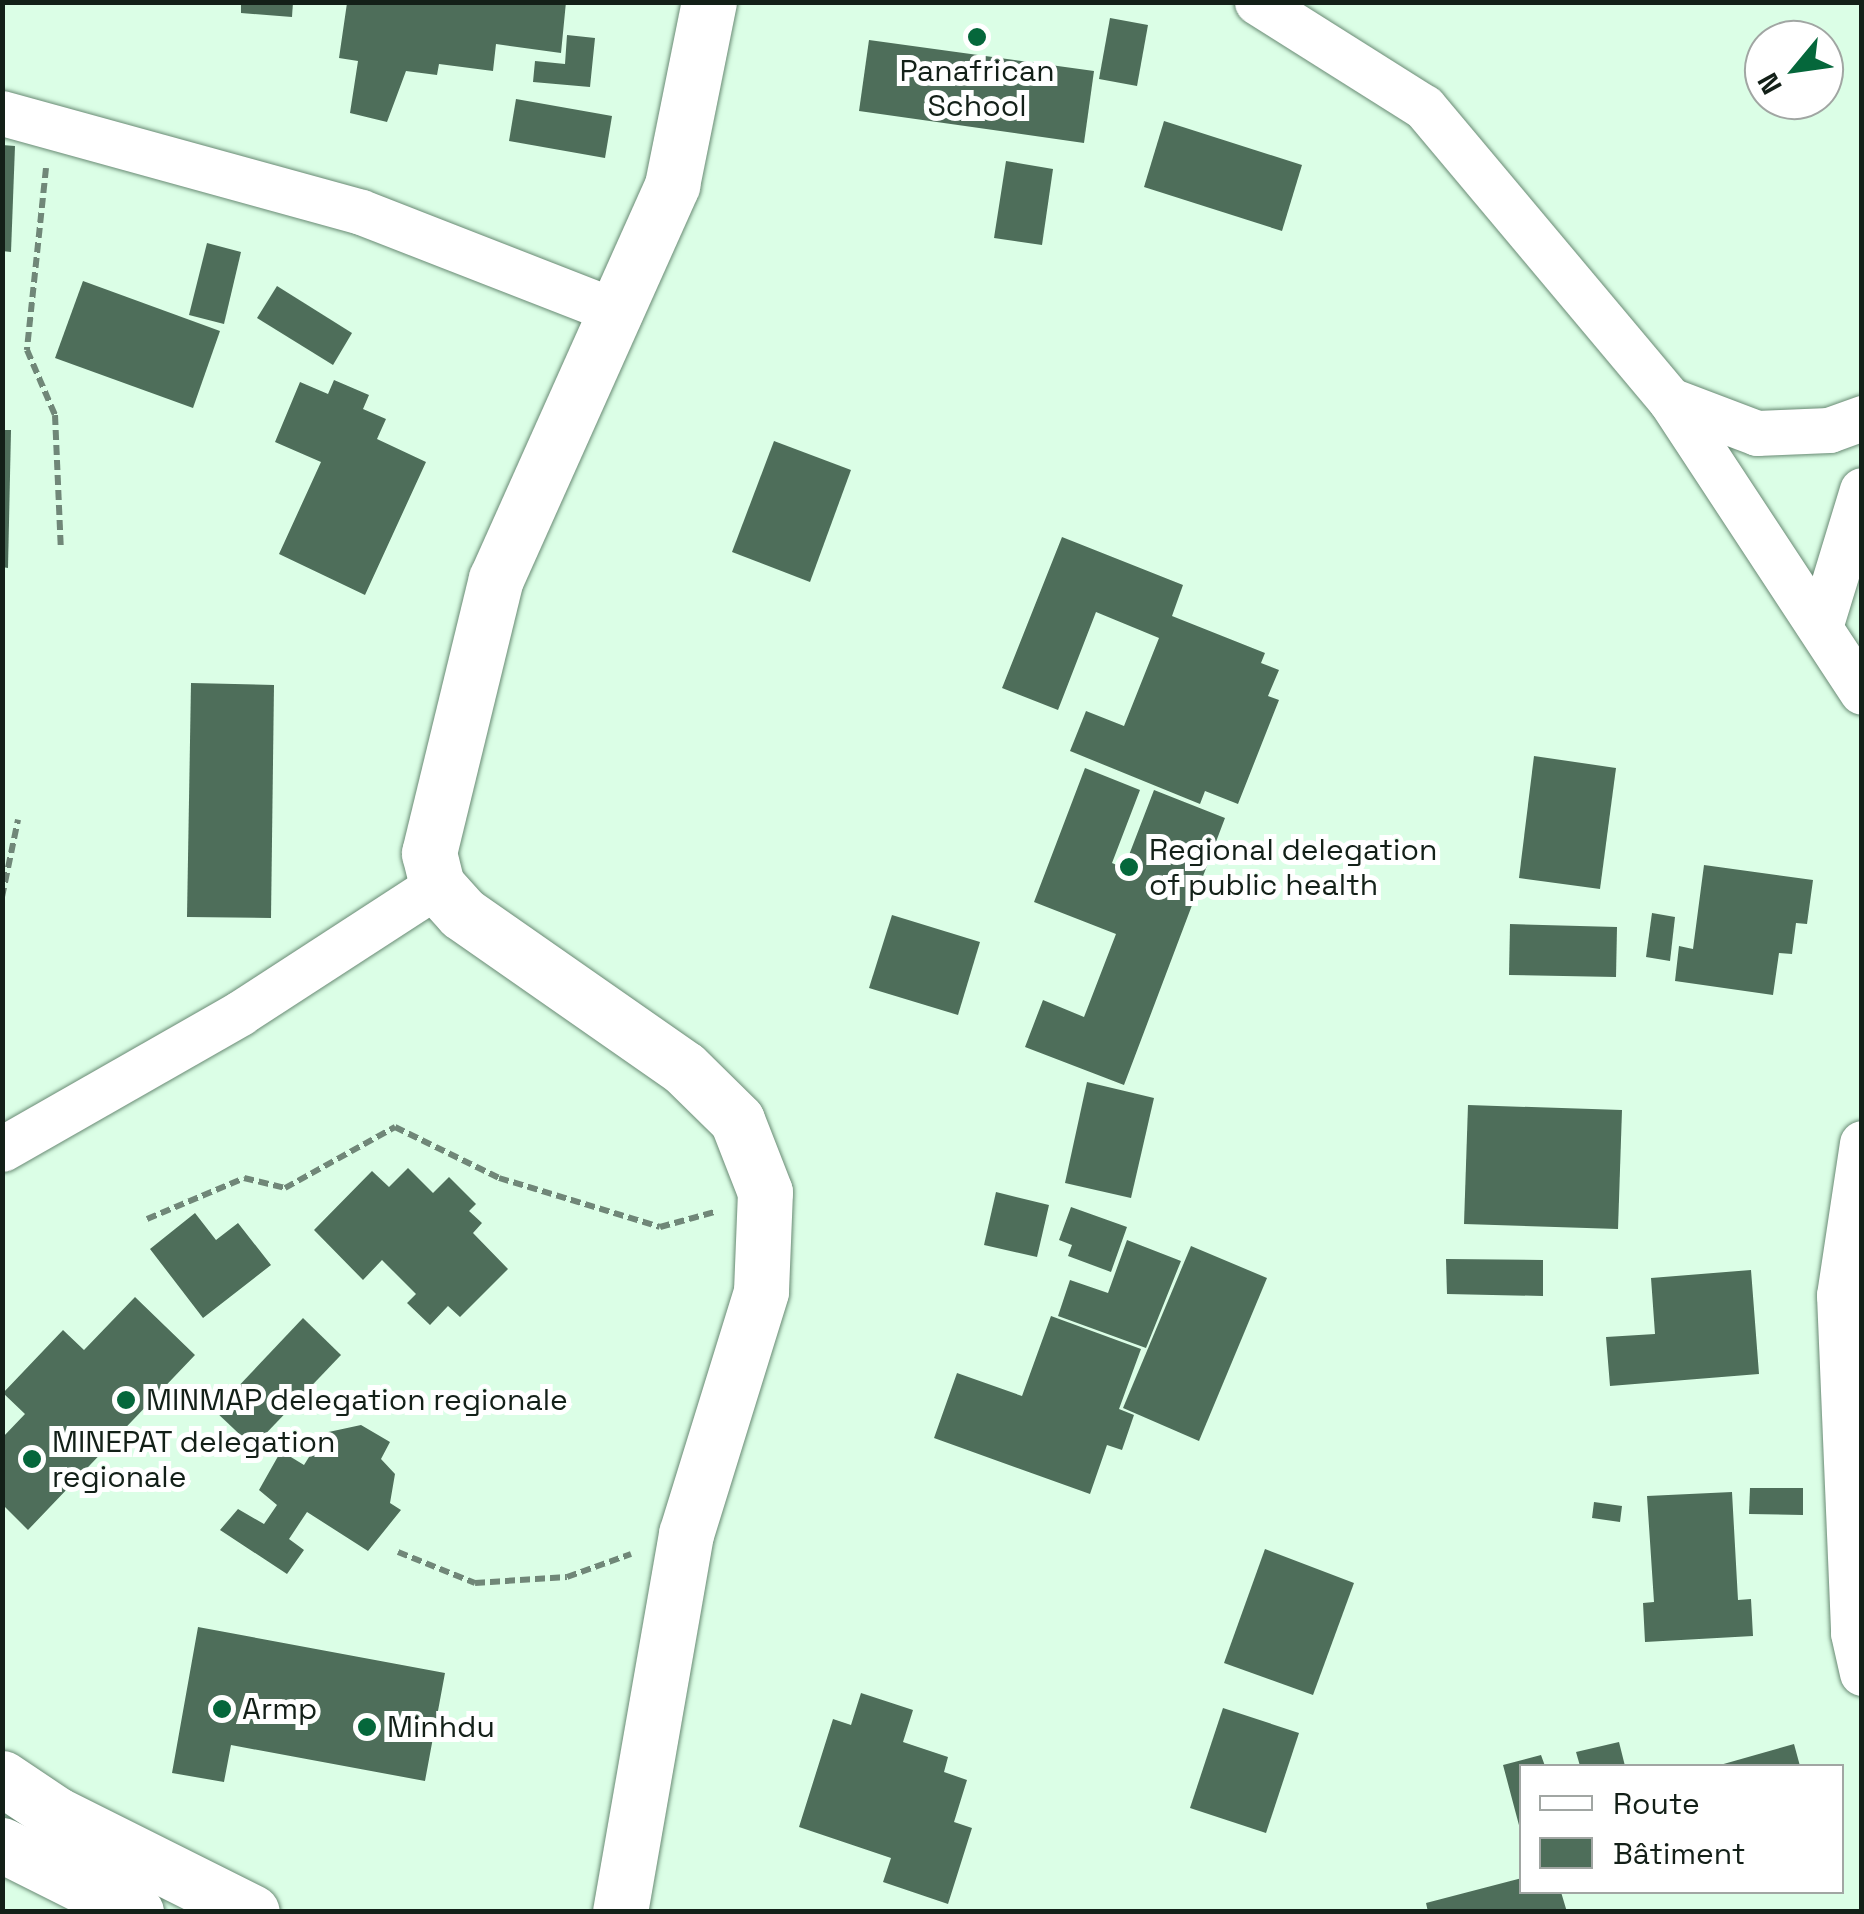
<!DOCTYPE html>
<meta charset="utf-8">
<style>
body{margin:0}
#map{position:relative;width:1864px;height:1914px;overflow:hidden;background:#dbfee6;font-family:"Space Grotesk",sans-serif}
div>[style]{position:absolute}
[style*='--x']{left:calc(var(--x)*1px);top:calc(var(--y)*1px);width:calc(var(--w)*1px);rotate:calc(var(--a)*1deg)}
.building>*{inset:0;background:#4e6e5a}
.path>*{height:6px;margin-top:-3px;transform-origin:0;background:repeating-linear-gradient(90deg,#708778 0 10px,transparent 0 15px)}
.roads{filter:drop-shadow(0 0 2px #698a74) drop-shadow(0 0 2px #698a74)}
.minor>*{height:45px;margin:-22.5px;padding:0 22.5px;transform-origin:22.5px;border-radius:22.5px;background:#fff}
.tertiary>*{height:55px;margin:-27.5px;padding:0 27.5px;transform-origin:27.5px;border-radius:27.5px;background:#fff}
.trunk>*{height:55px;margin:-27.5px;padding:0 27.5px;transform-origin:27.5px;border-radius:27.5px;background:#fff}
.dots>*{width:28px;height:28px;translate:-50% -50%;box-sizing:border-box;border:5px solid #fff;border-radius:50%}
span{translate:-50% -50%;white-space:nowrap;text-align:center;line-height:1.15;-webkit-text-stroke:10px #fff;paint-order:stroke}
.poi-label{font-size:30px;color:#132018}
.left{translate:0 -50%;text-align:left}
.frame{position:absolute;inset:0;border:5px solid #132018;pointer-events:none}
.legend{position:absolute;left:1519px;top:1764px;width:325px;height:130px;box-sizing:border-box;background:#fff;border:2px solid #a1a6a3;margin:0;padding:12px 18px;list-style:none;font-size:30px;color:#132018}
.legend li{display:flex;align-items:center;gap:20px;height:50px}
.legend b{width:50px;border:2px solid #a1a6a3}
.north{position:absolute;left:1744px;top:20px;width:100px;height:100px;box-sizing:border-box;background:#fff;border:2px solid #a1a6a3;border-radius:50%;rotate:241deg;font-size:28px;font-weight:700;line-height:40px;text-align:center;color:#132018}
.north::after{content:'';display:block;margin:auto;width:35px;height:45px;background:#05673b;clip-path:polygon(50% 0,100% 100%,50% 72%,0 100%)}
</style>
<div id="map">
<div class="building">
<div style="clip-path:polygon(241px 2px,293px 2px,292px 17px,241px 13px)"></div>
<div style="clip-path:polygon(367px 2px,566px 2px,561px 53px,496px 44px,493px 71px,439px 64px,437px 75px,406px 71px,387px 122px,350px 113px,358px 61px,339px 58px,347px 3px)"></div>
<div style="clip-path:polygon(1110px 18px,1148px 25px,1137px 86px,1099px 79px)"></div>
<div style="clip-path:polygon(567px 35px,595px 38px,590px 87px,533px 82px,535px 61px,565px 64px)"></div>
<div style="clip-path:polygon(869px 40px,1094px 71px,1084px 143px,859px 111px)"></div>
<div style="clip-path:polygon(516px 99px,612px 116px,605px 158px,509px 141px)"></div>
<div style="clip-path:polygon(1164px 121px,1302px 165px,1282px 231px,1144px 187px)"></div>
<div style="clip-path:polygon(2px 145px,15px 146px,11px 252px,2px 251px)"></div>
<div style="clip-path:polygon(1006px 161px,1053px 169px,1042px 245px,994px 238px)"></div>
<div style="clip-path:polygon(207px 243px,241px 252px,224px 324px,189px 315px)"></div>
<div style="clip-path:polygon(83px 281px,220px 331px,193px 408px,55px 358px)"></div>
<div style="clip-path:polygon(277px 286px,352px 333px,333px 365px,257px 318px)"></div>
<div style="clip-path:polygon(334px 380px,369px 395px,363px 409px,386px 419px,377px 439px,426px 462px,365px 595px,279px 554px,321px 462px,275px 442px,300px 382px,328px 394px)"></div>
<div style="clip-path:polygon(2px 430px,11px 430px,8px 568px,2px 567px)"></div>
<div style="clip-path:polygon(774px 441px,851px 470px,810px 582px,732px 552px)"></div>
<div style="clip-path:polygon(1062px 537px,1183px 585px,1172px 616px,1265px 653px,1261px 663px,1279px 670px,1268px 696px,1279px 700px,1238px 804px,1205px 791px,1200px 804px,1070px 751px,1086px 711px,1124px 726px,1159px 638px,1096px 612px,1058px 710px,1002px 688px)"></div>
<div style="clip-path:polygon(191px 683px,274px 685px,271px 918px,187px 917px)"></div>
<div style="clip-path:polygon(1534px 756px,1616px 768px,1600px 889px,1519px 878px)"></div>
<div style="clip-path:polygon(1085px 768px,1140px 790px,1112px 863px,1124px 868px,1154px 790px,1225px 818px,1124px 1085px,1025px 1047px,1043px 1000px,1084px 1017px,1116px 934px,1034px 902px)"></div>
<div style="clip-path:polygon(1704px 865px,1813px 880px,1807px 924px,1796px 923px,1792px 954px,1779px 953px,1773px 995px,1675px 981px,1679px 946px,1693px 949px)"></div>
<div style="clip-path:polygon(1652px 913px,1675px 917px,1670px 961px,1646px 957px)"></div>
<div style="clip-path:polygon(892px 915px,980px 942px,958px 1015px,869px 988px)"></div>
<div style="clip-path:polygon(1510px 924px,1617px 927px,1616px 977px,1509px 975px)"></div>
<div style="clip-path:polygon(1087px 1082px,1154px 1098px,1131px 1198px,1065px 1183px)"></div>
<div style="clip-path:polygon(1468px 1105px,1622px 1110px,1618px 1229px,1464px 1224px)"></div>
<div style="clip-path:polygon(408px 1168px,433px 1193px,449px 1177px,476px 1204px,469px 1211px,482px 1223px,473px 1233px,508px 1269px,460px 1317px,448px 1306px,430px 1325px,407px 1303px,416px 1294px,382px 1260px,363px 1280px,314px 1230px,372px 1171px,389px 1187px)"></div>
<div style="clip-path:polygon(996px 1192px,1049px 1205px,1037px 1257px,984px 1245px)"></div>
<div style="clip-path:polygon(1071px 1207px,1127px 1227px,1111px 1272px,1068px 1256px,1072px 1245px,1059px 1240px)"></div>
<div style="clip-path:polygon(195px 1213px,216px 1240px,238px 1223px,271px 1265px,203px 1318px,150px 1249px)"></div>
<div style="clip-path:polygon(1127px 1240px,1181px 1261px,1146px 1348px,1058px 1316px,1070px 1280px,1108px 1293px)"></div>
<div style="clip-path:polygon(1191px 1246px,1267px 1278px,1199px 1441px,1123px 1408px)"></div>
<div style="clip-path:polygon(1446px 1259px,1543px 1260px,1543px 1296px,1447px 1294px)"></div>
<div style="clip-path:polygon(1751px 1270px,1759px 1374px,1610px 1386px,1606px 1337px,1655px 1334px,1651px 1278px)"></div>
<div style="clip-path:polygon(135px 1297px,195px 1355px,28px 1530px,3px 1505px,3px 1437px,25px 1414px,3px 1393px,63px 1330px,84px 1350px)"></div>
<div style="clip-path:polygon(1051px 1316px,1141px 1349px,1119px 1409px,1134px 1415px,1122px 1450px,1107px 1445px,1090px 1494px,934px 1438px,957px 1373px,1022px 1396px)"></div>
<div style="clip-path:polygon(303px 1318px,341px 1355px,253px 1447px,215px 1411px)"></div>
<div style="clip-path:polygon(361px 1425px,390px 1442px,381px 1459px,395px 1474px,390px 1503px,401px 1510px,368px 1551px,307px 1512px,289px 1539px,304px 1550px,287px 1574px,220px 1530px,238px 1509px,264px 1524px,277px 1505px,259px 1490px,281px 1451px,304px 1465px,324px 1433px)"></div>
<div style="clip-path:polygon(1750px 1488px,1803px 1488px,1803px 1515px,1749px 1514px)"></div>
<div style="clip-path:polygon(1732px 1492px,1738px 1600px,1751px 1599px,1753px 1636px,1645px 1642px,1643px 1603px,1654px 1602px,1647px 1496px)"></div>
<div style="clip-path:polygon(1594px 1502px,1622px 1506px,1620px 1522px,1592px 1518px)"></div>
<div style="clip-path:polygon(1265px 1549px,1354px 1583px,1313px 1695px,1224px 1663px)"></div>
<div style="clip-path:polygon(198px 1627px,445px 1673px,425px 1781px,231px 1745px,224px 1782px,172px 1773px)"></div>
<div style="clip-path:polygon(861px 1693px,913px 1710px,903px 1742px,948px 1757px,944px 1772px,967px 1780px,954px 1822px,972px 1828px,948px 1904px,883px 1882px,891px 1858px,799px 1827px,833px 1719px,851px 1725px)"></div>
<div style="clip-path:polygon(1223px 1708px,1299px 1733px,1266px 1833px,1190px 1808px)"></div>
<div style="clip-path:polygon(1619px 1742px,1625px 1766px,1580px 1766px,1576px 1752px)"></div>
<div style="clip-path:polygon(1794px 1744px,1800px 1766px,1720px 1766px,1720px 1765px)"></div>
<div style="clip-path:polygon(1541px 1755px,1545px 1766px,1522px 1766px,1520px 1829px,1503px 1765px)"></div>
<div style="clip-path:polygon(1522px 1878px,1522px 1892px,1561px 1892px,1567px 1912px,1428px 1912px,1426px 1903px)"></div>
</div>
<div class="path">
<div style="--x:46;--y:168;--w:183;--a:96"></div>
<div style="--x:27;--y:350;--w:71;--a:66.7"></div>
<div style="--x:55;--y:415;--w:135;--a:87.5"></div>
<div style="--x:2;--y:897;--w:79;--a:-78.3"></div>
<div style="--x:147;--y:1219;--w:105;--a:-22.9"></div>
<div style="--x:244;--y:1178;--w:42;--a:13.7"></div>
<div style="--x:285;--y:1188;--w:126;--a:-29"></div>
<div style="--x:395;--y:1127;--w:116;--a:26.1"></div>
<div style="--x:499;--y:1178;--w:168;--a:16.9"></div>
<div style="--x:660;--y:1227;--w:57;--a:-15.3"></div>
<div style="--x:398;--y:1552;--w:83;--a:21.9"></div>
<div style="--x:475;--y:1583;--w:92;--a:-3.7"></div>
<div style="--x:567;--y:1577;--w:68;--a:-19.8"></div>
</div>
<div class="roads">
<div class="minor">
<div style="--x:1257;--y:2;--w:197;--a:32.2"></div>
<div style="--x:1424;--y:107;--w:383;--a:50"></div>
<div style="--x:1670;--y:400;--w:349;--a:56.7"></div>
<div style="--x:2;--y:113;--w:372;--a:15.4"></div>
<div style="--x:361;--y:212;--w:278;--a:21.3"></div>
<div style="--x:1670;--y:400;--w:93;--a:20.8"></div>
<div style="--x:1757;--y:433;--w:72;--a:-2.4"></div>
<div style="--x:1829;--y:430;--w:35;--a:-20"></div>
<div style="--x:1821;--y:624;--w:140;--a:-73"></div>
<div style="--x:1862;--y:1143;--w:154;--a:98.6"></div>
<div style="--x:1839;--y:1295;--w:338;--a:87.6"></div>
<div style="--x:1853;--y:1633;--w:41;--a:77.3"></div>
<div style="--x:2;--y:1149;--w:274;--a:-29.7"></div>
<div style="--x:240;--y:1013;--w:235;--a:-33"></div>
</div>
<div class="tertiary">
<div style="--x:620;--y:1912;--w:384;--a:-80.1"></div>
<div style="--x:686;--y:1534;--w:254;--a:-72.8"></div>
<div style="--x:761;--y:1291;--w:99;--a:-87.7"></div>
<div style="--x:765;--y:1192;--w:77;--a:-111.3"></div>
<div style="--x:737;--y:1120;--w:74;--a:-135.5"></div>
<div style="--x:684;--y:1068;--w:271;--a:-145.1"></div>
<div style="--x:462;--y:913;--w:38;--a:-132"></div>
<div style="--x:437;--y:885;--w:33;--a:-104"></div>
<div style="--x:429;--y:853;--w:282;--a:-76.3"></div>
<div style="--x:496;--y:579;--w:432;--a:-65.9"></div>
<div style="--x:672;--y:185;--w:187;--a:-78.6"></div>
</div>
<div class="trunk">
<div style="--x:2;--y:1778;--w:65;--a:33.7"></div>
<div style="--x:56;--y:1814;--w:219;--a:26.6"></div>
<div style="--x:2;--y:1845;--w:150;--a:26.6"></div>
</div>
</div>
<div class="dots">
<div style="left:977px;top:37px;background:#05673b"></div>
<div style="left:1129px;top:867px;background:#05673b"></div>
<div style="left:126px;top:1400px;background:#05673b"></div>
<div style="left:32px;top:1459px;background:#05673b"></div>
<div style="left:222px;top:1709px;background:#05673b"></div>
<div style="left:367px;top:1727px;background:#05673b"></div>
</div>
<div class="poi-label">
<span style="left:977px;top:88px">Panafrican<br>School</span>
<span class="left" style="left:1149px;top:867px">Regional delegation<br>of public health</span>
<span class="left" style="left:146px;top:1400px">MINMAP delegation regionale</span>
<span class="left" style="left:52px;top:1459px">MINEPAT delegation<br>regionale</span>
<span class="left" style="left:242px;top:1709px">Armp</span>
<span class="left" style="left:387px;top:1727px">Minhdu</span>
</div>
<div class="frame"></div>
<ul class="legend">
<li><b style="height:12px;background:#fff"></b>Route</li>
<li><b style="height:28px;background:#4e6e5a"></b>Bâtiment</li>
</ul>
<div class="north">N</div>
</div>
